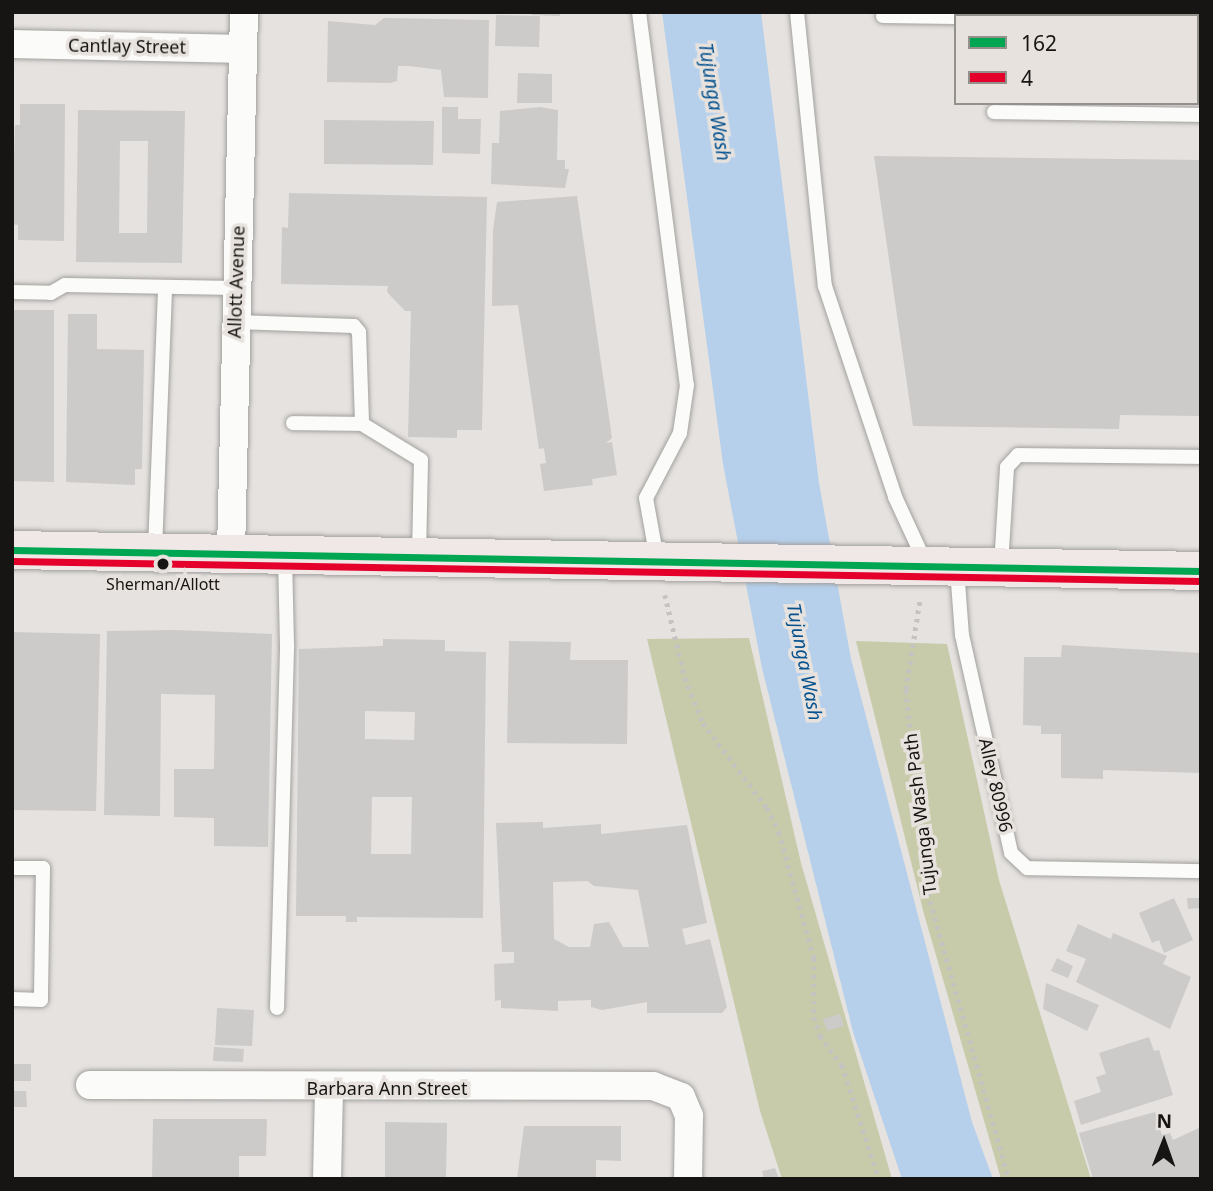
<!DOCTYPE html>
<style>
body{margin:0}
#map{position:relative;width:1213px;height:1191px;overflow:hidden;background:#e5e2df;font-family:"Noto Sans",sans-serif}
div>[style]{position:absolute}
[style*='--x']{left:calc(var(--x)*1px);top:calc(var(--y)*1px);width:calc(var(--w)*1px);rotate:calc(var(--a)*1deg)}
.green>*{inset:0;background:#c7cbaa}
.water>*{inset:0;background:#b6d0ec}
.building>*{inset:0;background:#cdcaca}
.path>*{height:4.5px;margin-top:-2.25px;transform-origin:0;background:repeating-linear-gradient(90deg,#c4c3c2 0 3.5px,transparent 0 8.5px)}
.roads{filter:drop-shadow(0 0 2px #a2a19f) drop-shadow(0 0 2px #a2a19f)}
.lane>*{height:14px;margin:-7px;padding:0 7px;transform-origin:7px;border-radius:7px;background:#fbfbfa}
.street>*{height:28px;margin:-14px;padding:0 14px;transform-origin:14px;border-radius:14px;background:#fbfbfa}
.primary>*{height:38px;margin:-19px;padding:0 19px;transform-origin:19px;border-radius:19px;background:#efe8e6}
.bus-1>*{height:7px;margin:-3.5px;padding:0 3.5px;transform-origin:3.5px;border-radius:3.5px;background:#00a651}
.bus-2>*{height:7px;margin:-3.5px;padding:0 3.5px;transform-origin:3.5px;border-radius:3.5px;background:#e4002b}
.dots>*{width:19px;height:19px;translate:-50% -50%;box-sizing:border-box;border:4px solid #e7e2dd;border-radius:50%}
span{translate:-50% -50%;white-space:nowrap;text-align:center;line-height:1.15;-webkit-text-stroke:7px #e7e2dd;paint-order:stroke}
.bus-label{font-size:16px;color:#171513}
.street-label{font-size:18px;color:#171513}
.water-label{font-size:19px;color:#06528f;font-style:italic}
.frame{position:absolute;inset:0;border:14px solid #171513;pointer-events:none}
.legend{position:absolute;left:954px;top:14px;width:245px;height:91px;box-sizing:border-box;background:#e7e2dd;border:2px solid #94908c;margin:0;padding:9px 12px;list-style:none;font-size:21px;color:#171513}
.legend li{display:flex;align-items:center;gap:14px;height:35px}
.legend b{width:35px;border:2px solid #94908c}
.north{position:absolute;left:1129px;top:1107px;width:70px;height:70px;-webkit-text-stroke:5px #e7e2dd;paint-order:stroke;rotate:1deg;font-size:19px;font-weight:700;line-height:28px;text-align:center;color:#171513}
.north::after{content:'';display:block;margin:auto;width:24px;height:32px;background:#171513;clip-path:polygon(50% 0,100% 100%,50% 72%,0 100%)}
</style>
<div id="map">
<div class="green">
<div style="clip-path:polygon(749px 638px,801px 863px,892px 1179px,782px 1179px,760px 1111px,647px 639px)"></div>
<div style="clip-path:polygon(856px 641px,947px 644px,999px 880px,1091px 1179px,1001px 1179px,924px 914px)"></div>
</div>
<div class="water">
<div style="clip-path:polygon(662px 12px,761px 12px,819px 483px,851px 659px,972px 1122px,993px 1179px,902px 1179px,853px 1032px,762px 668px,723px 464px)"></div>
</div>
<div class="building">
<div style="clip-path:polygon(531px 12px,560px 12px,560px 16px,532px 15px)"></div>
<div style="clip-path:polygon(1085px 12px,1201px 12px,1201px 25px,1197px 16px,1085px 16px)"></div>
<div style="clip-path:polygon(496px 15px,540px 16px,539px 47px,495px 46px)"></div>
<div style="clip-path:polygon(384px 18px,489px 20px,488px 98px,444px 97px,441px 70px,409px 66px,398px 66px,397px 81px,390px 83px,327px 82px,328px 21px,375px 25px)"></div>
<div style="clip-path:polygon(518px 73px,552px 74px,552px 103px,517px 103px)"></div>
<div style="clip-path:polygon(20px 104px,65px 104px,64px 241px,18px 240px,18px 225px,12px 224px,15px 125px,20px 125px)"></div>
<div style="clip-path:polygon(442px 107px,458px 107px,458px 119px,481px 119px,480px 154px,442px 153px)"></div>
<div style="clip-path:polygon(540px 107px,558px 110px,557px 160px,565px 160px,565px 169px,569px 169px,565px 188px,491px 184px,492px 143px,499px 143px,500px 111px)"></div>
<div style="clip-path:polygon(evenodd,78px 110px,185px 111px,182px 263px,76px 262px,78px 110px,120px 141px,148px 141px,147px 233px,119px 233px,120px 141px)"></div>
<div style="clip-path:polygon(324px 120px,434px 121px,433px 165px,324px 164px)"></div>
<div style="clip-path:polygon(874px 156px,1201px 160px,1201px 416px,1120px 415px,1119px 429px,913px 426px)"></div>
<div style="clip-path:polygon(289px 193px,487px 197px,482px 430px,457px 430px,457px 438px,408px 437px,411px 311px,405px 311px,387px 292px,388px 286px,281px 284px,282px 227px,288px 228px)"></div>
<div style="clip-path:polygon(577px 196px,612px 438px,606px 443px,612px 442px,617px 475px,592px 479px,593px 485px,544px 491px,540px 464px,546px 463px,544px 448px,539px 449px,518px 305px,492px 306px,493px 230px,497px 202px)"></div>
<div style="clip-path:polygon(12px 310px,54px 310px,54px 482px,12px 481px)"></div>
<div style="clip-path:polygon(68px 314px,97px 314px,97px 349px,144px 350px,142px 469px,135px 469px,135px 485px,66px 482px)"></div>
<div style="clip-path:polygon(175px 630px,272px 634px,268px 847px,214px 846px,214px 818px,174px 817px,174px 769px,214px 769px,215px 695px,161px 694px,160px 816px,104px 815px,107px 631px)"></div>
<div style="clip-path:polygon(12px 632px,100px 634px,96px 811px,12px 810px)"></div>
<div style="clip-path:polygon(evenodd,383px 639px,445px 640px,445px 651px,486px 652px,483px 918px,357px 917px,357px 922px,346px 922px,346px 916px,296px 916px,299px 649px,383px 646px,383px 639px,365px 711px,415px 712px,414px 740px,365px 739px,365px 711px,383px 639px,372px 797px,412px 797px,411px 854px,371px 854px,372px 797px)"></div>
<div style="clip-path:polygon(509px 641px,571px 642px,570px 660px,628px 660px,627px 744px,507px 743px)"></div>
<div style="clip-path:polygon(1062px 645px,1201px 653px,1201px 773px,1103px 770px,1103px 779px,1061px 778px,1061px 734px,1041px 734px,1041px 726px,1023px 725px,1024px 657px,1061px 657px)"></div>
<div style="clip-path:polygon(evenodd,543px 822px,543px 828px,601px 824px,601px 834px,687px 825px,707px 923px,682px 929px,686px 945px,710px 939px,727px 1007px,722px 1013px,647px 1013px,647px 1002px,602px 1010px,591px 1007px,591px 1000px,558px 1001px,558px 1011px,501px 1008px,501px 1000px,495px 1001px,494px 964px,514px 963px,514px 952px,502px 952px,496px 823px,543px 822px,587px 881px,594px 886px,638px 890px,649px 947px,623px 947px,609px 922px,594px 924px,590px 947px,569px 947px,554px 939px,553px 882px,587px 881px)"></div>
<div style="clip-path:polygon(1174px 898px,1193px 940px,1164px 953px,1159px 940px,1152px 943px,1139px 913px)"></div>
<div style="clip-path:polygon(1187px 898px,1201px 898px,1201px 908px,1188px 909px)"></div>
<div style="clip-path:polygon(1078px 924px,1111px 939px,1113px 933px,1167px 956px,1163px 964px,1191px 977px,1170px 1029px,1076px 982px,1086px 959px,1066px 951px)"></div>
<div style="clip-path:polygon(1057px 958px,1073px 966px,1068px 978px,1051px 971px)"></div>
<div style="clip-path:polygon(1046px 983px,1099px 1005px,1087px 1031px,1043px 1009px)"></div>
<div style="clip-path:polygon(217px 1008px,254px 1010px,252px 1046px,215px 1045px)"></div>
<div style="clip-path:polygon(840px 1014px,844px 1026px,827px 1031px,823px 1019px)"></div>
<div style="clip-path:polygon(1149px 1037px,1154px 1051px,1159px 1050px,1173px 1095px,1081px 1125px,1074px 1101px,1101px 1092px,1096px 1077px,1106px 1074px,1099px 1053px)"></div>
<div style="clip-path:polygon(214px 1047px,244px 1049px,243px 1062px,213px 1061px)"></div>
<div style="clip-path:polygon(12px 1064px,31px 1064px,31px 1081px,12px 1081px)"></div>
<div style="clip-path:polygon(12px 1091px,26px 1091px,27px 1107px,12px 1107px)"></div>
<div style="clip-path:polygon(1155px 1112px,1162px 1135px,1170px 1133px,1173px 1140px,1199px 1128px,1201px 1179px,1093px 1179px,1079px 1133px)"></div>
<div style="clip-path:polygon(153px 1119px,267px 1119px,266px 1156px,239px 1156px,239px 1179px,152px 1179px)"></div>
<div style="clip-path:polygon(385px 1122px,447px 1123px,446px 1179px,385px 1179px)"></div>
<div style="clip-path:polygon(524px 1126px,621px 1126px,621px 1161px,596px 1160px,596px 1179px,517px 1179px)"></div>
<div style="clip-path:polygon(775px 1168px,779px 1179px,764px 1179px,762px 1171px)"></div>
</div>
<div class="path">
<div style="--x:665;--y:595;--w:85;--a:76.5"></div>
<div style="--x:685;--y:678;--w:48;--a:68.2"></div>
<div style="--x:703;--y:723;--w:106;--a:53"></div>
<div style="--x:767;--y:808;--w:27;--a:63"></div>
<div style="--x:779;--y:832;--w:131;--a:74.5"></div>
<div style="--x:814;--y:958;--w:59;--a:90"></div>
<div style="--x:814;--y:1017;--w:20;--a:72"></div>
<div style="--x:820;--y:1036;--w:36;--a:53"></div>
<div style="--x:842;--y:1065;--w:120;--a:72"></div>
<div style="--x:920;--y:602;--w:89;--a:99"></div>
<div style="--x:906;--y:690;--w:204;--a:83.8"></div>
<div style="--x:928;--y:893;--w:297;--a:74.2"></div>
</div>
<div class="roads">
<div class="lane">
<div style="--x:639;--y:12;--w:376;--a:82.7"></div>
<div style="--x:687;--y:385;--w:49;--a:98.3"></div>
<div style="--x:680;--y:433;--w:73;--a:117.6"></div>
<div style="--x:646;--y:498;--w:62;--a:79.8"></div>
<div style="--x:797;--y:12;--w:275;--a:84.2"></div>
<div style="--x:825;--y:286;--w:222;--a:71.6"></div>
<div style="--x:895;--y:497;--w:74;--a:65.2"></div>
<div style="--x:883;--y:16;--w:73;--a:0.8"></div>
<div style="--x:1049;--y:16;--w:6;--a:-45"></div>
<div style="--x:994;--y:112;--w:207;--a:0.8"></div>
<div style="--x:12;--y:292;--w:39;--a:1"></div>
<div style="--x:51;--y:293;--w:16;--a:-30"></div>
<div style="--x:65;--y:285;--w:171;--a:1"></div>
<div style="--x:235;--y:322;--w:119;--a:1.9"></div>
<div style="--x:354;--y:326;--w:8;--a:50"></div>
<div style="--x:359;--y:332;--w:92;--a:88.1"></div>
<div style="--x:362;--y:424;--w:69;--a:31.4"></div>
<div style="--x:421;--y:460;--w:96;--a:91.2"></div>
<div style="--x:293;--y:423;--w:69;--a:0.8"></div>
<div style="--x:155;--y:550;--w:261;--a:-87.8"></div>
<div style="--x:1001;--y:566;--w:99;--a:-86.5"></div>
<div style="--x:1007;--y:467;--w:16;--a:-47"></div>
<div style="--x:1018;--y:455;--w:183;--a:0.6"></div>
<div style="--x:957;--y:569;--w:66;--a:85.7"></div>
<div style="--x:962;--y:635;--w:223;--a:77.3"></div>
<div style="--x:1011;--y:853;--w:22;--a:43"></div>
<div style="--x:1027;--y:868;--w:174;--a:1"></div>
<div style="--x:12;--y:868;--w:31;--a:0"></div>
<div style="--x:43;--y:868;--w:132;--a:90.9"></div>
<div style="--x:41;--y:1000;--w:29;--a:-178"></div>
<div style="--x:277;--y:1008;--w:363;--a:-88.4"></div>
<div style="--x:287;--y:645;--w:90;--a:-91.3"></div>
</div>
<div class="street">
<div style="--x:12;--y:44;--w:231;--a:1.2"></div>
<div style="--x:231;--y:552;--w:540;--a:-88.62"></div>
<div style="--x:90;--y:1085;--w:563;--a:0.1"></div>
<div style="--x:653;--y:1086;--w:30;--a:21"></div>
<div style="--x:681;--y:1097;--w:21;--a:67"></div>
<div style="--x:689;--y:1116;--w:63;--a:90.9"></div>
<div style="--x:327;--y:1179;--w:91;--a:-88.7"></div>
</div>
<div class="primary">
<div style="--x:12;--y:550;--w:1189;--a:1.01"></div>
</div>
</div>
<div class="bus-1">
<div style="--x:12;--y:550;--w:1189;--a:1.01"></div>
</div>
<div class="bus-2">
<div style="--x:12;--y:561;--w:1189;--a:0.96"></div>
</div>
<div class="dots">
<div style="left:163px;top:564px;background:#171513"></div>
</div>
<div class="bus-label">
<span style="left:163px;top:584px">Sherman/Allott</span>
</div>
<div class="street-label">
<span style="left:127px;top:46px;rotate:1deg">Cantlay Street</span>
<span style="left:236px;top:282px;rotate:-88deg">Allott Avenue</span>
<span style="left:996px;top:785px;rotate:77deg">Alley 80996</span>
<span style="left:920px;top:814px;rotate:-97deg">Tujunga Wash Path</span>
<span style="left:387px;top:1088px">Barbara Ann Street</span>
</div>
<div class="water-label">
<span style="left:714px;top:102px;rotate:81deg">Tujunga Wash</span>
<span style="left:804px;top:662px;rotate:79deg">Tujunga Wash</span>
</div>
<div class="frame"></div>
<ul class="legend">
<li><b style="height:9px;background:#00a651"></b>162</li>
<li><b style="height:9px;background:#e4002b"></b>4</li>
</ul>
<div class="north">N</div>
</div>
